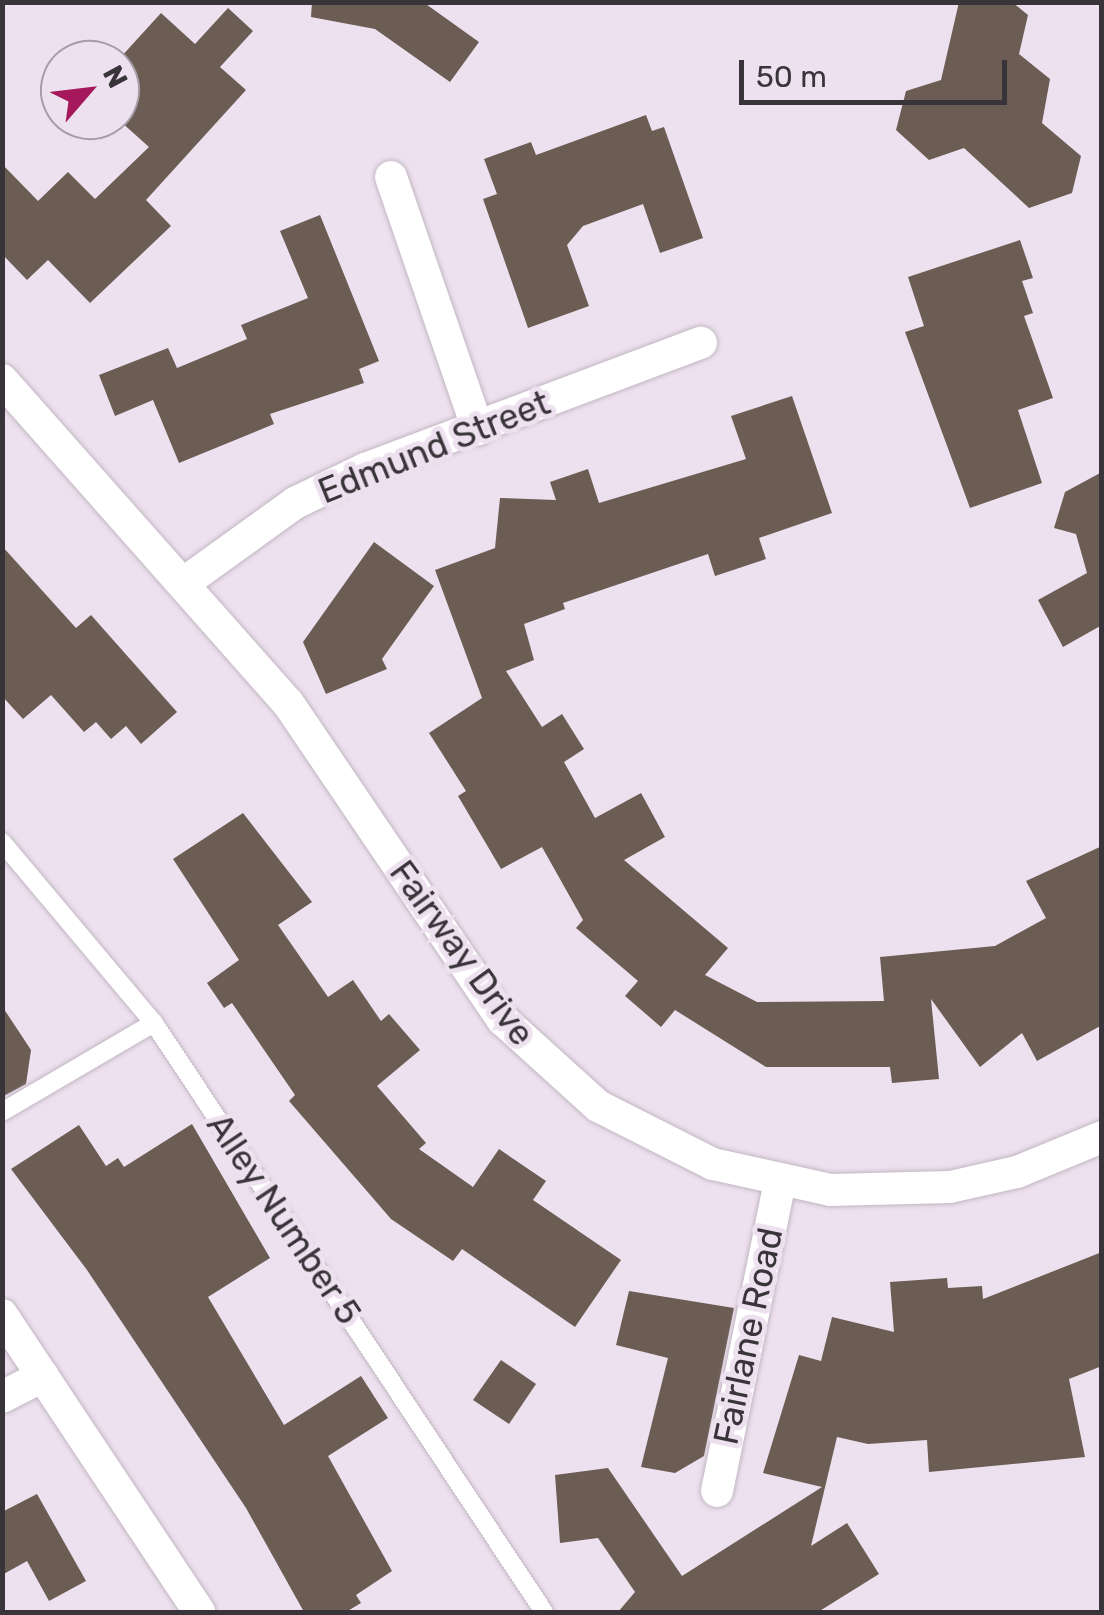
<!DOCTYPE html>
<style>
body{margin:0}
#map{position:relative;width:1104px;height:1615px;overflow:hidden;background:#eee1ef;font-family:Rubik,sans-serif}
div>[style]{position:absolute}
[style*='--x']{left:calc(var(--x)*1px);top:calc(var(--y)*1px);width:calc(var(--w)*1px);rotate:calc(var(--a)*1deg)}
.building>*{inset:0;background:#6b5c54}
.roads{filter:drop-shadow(0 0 2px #c2b6c3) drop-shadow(0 0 2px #c2b6c3)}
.service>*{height:18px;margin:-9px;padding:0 9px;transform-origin:9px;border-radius:9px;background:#fff}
.minor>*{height:32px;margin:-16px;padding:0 16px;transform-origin:16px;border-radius:16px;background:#fff}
span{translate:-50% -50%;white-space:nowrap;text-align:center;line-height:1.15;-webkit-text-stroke:10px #eee1ef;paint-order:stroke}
.street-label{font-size:35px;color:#393439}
.frame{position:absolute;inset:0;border:5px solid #393439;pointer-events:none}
.north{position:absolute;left:40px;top:40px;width:100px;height:100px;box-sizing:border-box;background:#eee1ef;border:2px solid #a69ca6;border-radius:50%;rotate:62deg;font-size:28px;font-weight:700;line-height:40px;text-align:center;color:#393439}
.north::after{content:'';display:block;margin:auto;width:35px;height:45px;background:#a5185c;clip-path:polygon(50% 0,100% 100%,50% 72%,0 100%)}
.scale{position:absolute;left:739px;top:60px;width:268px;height:45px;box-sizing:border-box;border:5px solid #393439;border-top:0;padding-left:12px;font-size:30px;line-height:35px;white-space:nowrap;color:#393439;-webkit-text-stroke:8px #eee1ef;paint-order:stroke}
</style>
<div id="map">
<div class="building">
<div style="clip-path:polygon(312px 2px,423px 2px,479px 42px,450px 82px,375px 29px,311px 17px)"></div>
<div style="clip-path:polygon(959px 2px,1012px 2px,1028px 15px,1019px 54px,1050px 79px,1042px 123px,1081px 156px,1072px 193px,1029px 208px,964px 148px,929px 160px,896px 130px,906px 91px,941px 80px)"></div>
<div style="clip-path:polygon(228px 8px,253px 31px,220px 67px,246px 90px,146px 200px,171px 226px,90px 303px,48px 260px,27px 280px,2px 254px,2px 164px,38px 201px,68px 172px,95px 199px,149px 147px,120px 121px,120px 58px,161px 13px,195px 44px)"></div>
<div style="clip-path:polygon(646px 115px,652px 131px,664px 127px,703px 238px,660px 253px,643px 204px,583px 226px,567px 245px,589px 306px,528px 328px,483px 199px,497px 194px,484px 159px,531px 142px,536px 155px)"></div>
<div style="clip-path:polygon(320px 215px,379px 361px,359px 369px,364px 383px,270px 414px,274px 424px,179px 463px,153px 400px,115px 416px,99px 375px,168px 348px,177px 368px,247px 339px,241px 325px,308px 298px,280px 231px)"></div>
<div style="clip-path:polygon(1020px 240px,1033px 278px,1022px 281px,1033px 313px,1024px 316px,1053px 398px,1018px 410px,1042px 483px,970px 508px,905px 332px,924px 326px,908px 277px)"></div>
<div style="clip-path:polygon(792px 396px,832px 513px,759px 538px,766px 559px,715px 576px,708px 554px,563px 603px,565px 609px,524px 624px,534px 660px,506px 671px,542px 727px,562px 714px,584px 749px,564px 762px,595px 818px,641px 793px,665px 837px,624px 860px,728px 948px,705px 975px,757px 1002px,884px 1001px,880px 957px,995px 946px,1046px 918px,1026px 881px,1102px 846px,1102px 1025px,1037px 1061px,1022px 1033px,980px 1067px,931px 999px,939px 1079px,892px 1083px,890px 1067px,766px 1067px,675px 1010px,661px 1027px,625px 996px,638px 981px,576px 928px,583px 920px,542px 847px,501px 869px,458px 796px,466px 791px,429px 733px,482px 698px,435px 570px,495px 548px,500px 498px,556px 500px,550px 482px,588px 469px,599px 503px,746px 459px,731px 416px)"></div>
<div style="clip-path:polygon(1102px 472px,1102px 625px,1063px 647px,1038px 600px,1087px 573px,1076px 534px,1054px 528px,1065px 492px)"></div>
<div style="clip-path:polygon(374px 542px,434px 586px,382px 659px,387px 669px,326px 694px,303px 642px)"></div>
<div style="clip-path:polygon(2px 546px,76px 628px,91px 615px,177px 712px,141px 744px,126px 726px,111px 739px,96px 722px,84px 732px,51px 695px,23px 719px,2px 696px)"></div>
<div style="clip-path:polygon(243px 813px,312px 902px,278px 925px,328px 997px,353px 980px,381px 1021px,389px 1014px,420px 1050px,377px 1086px,426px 1143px,419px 1149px,473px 1187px,499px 1149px,546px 1181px,533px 1200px,621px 1260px,575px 1327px,462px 1249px,453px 1261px,391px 1219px,289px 1101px,295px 1095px,232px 1003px,224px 1008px,207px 983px,239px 960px,173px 859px)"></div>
<div style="clip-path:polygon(2px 1006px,31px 1050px,26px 1084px,2px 1097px)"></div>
<div style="clip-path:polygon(192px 1124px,270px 1258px,208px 1297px,284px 1425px,361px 1376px,388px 1418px,328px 1456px,392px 1571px,356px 1595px,361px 1603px,346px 1612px,304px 1612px,246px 1508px,87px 1270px,11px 1169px,79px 1125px,106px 1166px,118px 1158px,124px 1167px)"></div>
<div style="clip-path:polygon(1102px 1252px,1102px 1366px,1069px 1379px,1085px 1457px,929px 1472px,927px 1440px,868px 1444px,837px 1437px,811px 1546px,847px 1523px,879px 1574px,818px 1612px,618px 1612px,635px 1592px,598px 1538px,560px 1543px,555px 1475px,608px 1468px,682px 1576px,822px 1487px,763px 1473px,799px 1355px,821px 1361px,832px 1317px,894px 1332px,890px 1282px,947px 1278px,948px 1288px,982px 1286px,983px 1299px)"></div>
<div style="clip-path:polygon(629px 1291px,734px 1308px,704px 1456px,675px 1473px,641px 1467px,668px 1358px,616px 1345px)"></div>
<div style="clip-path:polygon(501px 1360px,536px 1384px,509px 1424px,473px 1400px)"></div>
<div style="clip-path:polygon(37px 1494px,86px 1581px,49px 1601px,27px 1561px,2px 1575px,2px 1512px)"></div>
</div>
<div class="roads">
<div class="service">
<div style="--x:2;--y:842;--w:236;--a:50"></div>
<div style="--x:154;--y:1023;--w:706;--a:56.49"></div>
<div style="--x:2;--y:1112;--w:176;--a:-30.4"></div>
</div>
<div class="minor">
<div style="--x:391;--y:177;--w:267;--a:71"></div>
<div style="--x:2;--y:380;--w:431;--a:48.5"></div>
<div style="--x:288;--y:703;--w:383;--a:55.9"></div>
<div style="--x:503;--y:1020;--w:128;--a:42.2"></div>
<div style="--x:598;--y:1106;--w:129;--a:26.8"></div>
<div style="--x:713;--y:1164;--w:120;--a:12.5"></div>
<div style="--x:830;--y:1190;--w:120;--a:-1.4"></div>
<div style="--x:950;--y:1187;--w:69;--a:-12.6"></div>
<div style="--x:1017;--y:1172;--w:92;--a:-22.4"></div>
<div style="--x:184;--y:583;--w:137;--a:-35.8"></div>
<div style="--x:295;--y:503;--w:78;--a:-25.9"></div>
<div style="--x:365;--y:469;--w:359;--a:-20.6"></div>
<div style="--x:2;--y:1315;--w:356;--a:56.4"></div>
<div style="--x:2;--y:1397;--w:46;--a:-27.1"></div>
<div style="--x:717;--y:1491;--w:315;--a:-78.5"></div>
</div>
</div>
<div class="street-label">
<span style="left:434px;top:447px;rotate:-22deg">Edmund Street</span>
<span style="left:462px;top:953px;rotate:54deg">Fairway Drive</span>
<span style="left:284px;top:1219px;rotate:56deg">Alley Number 5</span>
<span style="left:748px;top:1336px;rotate:-78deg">Fairlane Road</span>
</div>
<div class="frame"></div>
<div class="north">N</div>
<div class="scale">50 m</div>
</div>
